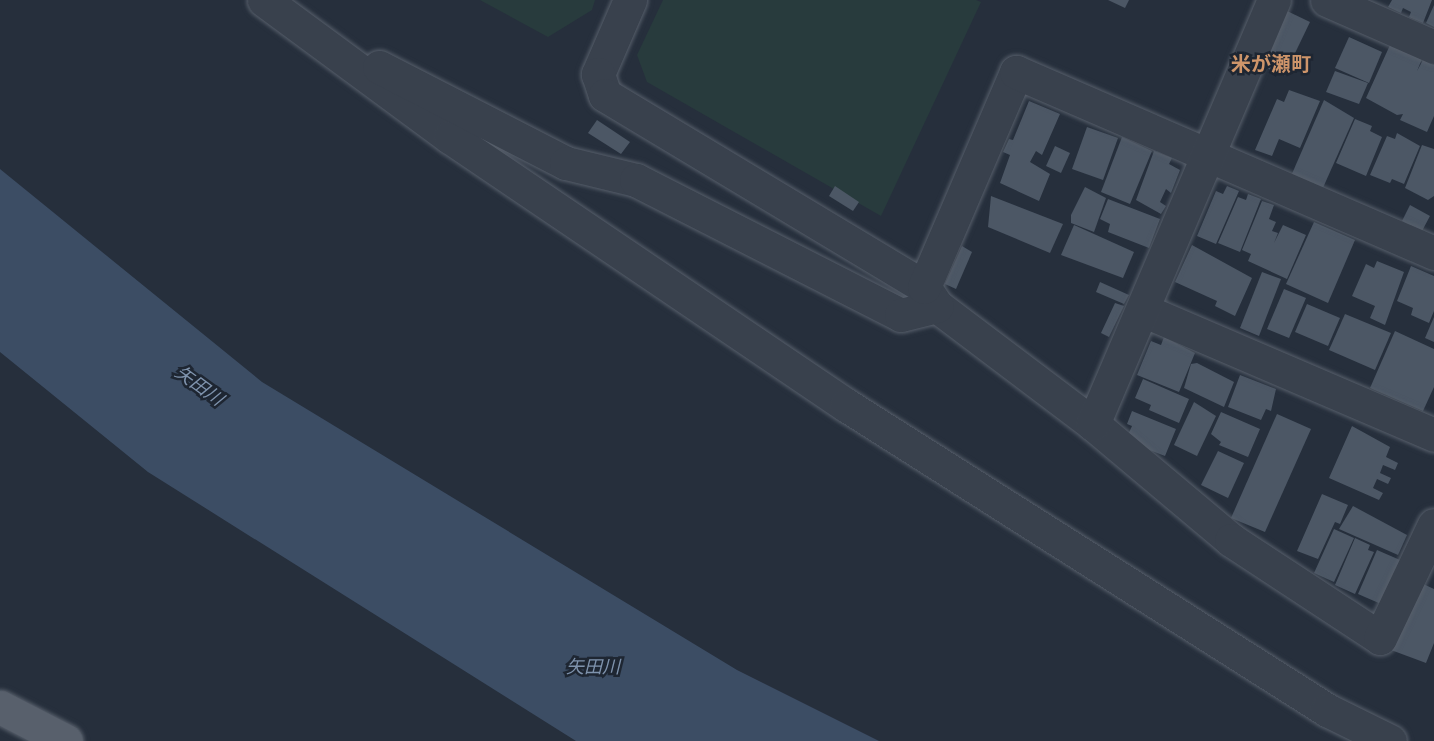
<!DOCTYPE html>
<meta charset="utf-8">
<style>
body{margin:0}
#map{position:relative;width:1434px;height:741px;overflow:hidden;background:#262f3c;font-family:"DejaVu Sans","Noto Sans JP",sans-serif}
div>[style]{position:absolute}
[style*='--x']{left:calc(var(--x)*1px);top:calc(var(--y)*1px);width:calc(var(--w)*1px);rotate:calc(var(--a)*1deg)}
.green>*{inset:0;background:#283b3d}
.water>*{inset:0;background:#3c4d64}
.building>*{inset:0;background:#4c5765}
.roads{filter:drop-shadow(0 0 2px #575f6b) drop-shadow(0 0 2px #575f6b)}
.minor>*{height:33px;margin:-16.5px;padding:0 16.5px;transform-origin:16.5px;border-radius:16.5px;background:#39414d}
.major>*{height:33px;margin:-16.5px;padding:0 16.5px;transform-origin:16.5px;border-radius:16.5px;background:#58606c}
span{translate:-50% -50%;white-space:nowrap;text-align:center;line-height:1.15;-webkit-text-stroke:5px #1e2632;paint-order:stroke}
.water-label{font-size:18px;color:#7f93ad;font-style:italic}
.quarter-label{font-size:20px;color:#ce956a;font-weight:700}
</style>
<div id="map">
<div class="green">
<div style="clip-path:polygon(480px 0,595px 0,592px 10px,548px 37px)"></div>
<div style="clip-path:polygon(663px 0,976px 0,981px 2px,881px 216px,647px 82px,637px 55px)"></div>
</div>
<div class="water">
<div style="clip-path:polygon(0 169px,262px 382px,737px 670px,879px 741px,576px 741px,148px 472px,0 352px)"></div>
</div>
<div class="building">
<div style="clip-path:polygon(1108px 0,1129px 0,1125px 8px)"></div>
<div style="clip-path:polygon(1392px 0,1432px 0,1423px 23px,1409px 17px,1411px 12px,1403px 8px,1401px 13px,1388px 7px)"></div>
<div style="clip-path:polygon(1434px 5px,1434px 27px,1426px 23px)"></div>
<div style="clip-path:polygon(1285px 10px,1310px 22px,1284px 76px,1260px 65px)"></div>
<div style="clip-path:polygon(1349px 37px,1382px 52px,1369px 83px,1335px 68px)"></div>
<div style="clip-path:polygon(1390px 45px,1422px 59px,1417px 71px,1423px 60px,1434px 65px,1434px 116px,1427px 132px,1400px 120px,1403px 114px,1397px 115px,1366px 98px)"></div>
<div style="clip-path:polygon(1335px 71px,1368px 83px,1359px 104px,1326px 92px)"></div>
<div style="clip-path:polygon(1289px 90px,1320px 101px,1300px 148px,1279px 139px,1272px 156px,1255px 150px,1277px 99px,1284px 102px)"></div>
<div style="clip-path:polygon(1324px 100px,1354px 118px,1322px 190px,1291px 176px)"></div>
<div style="clip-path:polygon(1029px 101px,1060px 114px,1042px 155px,1036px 151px,1030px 162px,1050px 174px,1039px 201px,1000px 183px,1010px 155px,1003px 152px,1009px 139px,1013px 140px)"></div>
<div style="clip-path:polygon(1355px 119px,1372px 126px,1370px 131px,1382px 137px,1366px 176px,1336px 163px)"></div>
<div style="clip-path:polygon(597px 120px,630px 142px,621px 154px,588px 133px)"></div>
<div style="clip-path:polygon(1087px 127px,1118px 138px,1103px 180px,1072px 169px)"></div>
<div style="clip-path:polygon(1397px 133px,1420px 146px,1404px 184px,1392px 179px,1390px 183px,1370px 175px,1387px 136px,1395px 139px)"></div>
<div style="clip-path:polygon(1122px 137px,1152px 151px,1130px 204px,1101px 192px)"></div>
<div style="clip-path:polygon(1422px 145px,1434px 149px,1434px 196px,1428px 200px,1405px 188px)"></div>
<div style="clip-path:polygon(1055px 146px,1070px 153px,1061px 173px,1046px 166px)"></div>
<div style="clip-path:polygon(1154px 151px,1172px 158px,1169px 164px,1180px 170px,1171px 193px,1166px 189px,1160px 202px,1166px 206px,1161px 214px,1136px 200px)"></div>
<div style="clip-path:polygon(835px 186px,859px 202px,853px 211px,829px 196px)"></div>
<div style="clip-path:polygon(1227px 186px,1239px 191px,1216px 244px,1197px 236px,1216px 191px,1223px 194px)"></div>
<div style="clip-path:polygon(1085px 187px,1106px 198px,1094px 232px,1071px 223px,1071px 215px)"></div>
<div style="clip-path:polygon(1248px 194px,1261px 199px,1240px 252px,1218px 243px,1238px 197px,1246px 200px)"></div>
<div style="clip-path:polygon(991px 196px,1063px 224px,1050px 253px,988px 227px)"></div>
<div style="clip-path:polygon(1108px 199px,1160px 219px,1149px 248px,1108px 232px,1110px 224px,1100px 219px)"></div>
<div style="clip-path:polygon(1262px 201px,1274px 205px,1269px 219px,1276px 222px,1272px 231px,1278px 233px,1274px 243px,1283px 225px,1306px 235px,1287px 279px,1248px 261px,1251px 254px,1242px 250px)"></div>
<div style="clip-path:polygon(1410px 205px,1430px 216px,1422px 231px,1402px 221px)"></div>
<div style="clip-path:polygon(1314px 222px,1355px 240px,1328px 303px,1286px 284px)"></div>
<div style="clip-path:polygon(1074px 225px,1134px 252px,1123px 278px,1061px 255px)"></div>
<div style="clip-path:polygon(1192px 245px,1252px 278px,1235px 316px,1215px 306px,1217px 301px,1175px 282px)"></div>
<div style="clip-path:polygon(962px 246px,972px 252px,956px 289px,945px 284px)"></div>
<div style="clip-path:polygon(1377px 261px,1404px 272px,1385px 325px,1370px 318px,1375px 306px,1352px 296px,1366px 264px,1374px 268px)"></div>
<div style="clip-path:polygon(1411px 266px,1434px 276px,1434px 311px,1429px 323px,1411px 315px,1413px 308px,1397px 301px)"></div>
<div style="clip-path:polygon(1262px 272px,1281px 279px,1259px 336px,1240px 328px)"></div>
<div style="clip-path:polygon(1100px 282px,1129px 295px,1124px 304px,1096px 292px)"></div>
<div style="clip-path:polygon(1284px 289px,1306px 298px,1289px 338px,1267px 329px)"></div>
<div style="clip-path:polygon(1115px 303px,1124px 306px,1109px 337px,1101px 333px)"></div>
<div style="clip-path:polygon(1307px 304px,1340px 318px,1328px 346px,1295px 332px)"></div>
<div style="clip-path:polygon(1345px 314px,1391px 333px,1375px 370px,1329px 350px)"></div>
<div style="clip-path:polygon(1434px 317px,1434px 342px,1425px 338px)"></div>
<div style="clip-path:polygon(1395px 331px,1434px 349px,1434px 387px,1423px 411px,1370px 388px)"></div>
<div style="clip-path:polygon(1164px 337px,1195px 353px,1179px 392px,1137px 375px,1151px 341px,1161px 345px)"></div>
<div style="clip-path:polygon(1197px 363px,1234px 382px,1224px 407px,1184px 388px,1191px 364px)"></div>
<div style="clip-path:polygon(1240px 375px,1276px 389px,1271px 411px,1266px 409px,1261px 420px,1228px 407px)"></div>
<div style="clip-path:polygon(1143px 379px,1189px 399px,1179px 423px,1149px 410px,1151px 405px,1135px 398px)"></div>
<div style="clip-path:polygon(1194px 402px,1216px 416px,1197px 456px,1174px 445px)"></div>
<div style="clip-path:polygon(1132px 411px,1176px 429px,1165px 456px,1131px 443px,1127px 437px,1132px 426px,1127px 424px)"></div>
<div style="clip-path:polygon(1221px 412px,1260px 429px,1248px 457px,1219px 445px,1221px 442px,1211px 434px)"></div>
<div style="clip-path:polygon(1277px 414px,1311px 429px,1265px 532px,1231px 518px)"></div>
<div style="clip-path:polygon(1352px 426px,1390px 447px,1386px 457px,1398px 463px,1395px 470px,1383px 465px,1380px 473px,1391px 478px,1388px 484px,1377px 479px,1373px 488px,1383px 493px,1379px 500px,1329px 478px)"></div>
<div style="clip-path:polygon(1218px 451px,1244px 463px,1228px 498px,1201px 485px)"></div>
<div style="clip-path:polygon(1322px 494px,1348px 505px,1340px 524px,1335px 522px,1318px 559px,1297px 551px)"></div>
<div style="clip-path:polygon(1353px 506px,1407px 535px,1398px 555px,1339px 529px)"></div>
<div style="clip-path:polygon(1334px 529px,1354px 538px,1334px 582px,1314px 573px)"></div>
<div style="clip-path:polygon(1355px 538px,1370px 545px,1368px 550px,1374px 552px,1355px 594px,1335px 585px)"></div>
<div style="clip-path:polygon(1377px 550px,1400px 560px,1381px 604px,1358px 594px)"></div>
<div style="clip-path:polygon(1419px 582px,1434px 589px,1434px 643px,1426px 663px,1391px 650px)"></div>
</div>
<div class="roads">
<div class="minor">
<div style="--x:264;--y:0;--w:231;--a:36.4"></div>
<div style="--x:450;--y:137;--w:478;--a:34.1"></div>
<div style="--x:846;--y:405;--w:570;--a:32.38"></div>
<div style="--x:1327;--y:710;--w:70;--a:26.2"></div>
<div style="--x:630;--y:0;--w:81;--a:113.4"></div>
<div style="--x:598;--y:74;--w:22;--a:72"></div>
<div style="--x:605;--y:95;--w:372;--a:31"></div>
<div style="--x:924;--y:287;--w:23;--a:56"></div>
<div style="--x:937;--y:306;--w:196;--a:37.1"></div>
<div style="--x:1093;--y:424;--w:180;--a:40"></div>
<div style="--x:1231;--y:540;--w:178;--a:33.3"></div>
<div style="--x:1380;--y:638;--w:125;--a:-64.5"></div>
<div style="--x:1327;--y:0;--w:117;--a:23.7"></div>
<div style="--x:379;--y:67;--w:210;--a:27.2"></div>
<div style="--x:566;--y:163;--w:72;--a:13.7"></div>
<div style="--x:636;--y:180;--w:297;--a:27"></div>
<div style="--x:901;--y:315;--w:37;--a:-14"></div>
<div style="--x:924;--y:287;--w:234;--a:-66.8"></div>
<div style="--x:1016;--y:72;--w:456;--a:23.4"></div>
<div style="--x:1145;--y:311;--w:314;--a:23.2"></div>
<div style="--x:1093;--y:424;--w:461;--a:-66.9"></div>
</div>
<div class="major">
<div style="--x:0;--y:707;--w:74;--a:27.3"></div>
</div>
</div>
<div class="water-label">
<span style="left:199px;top:386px;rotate:36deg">矢田川</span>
<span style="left:593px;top:667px">矢田川</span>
</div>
<div class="quarter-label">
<span style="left:1271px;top:64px">米が瀬町</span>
</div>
</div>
